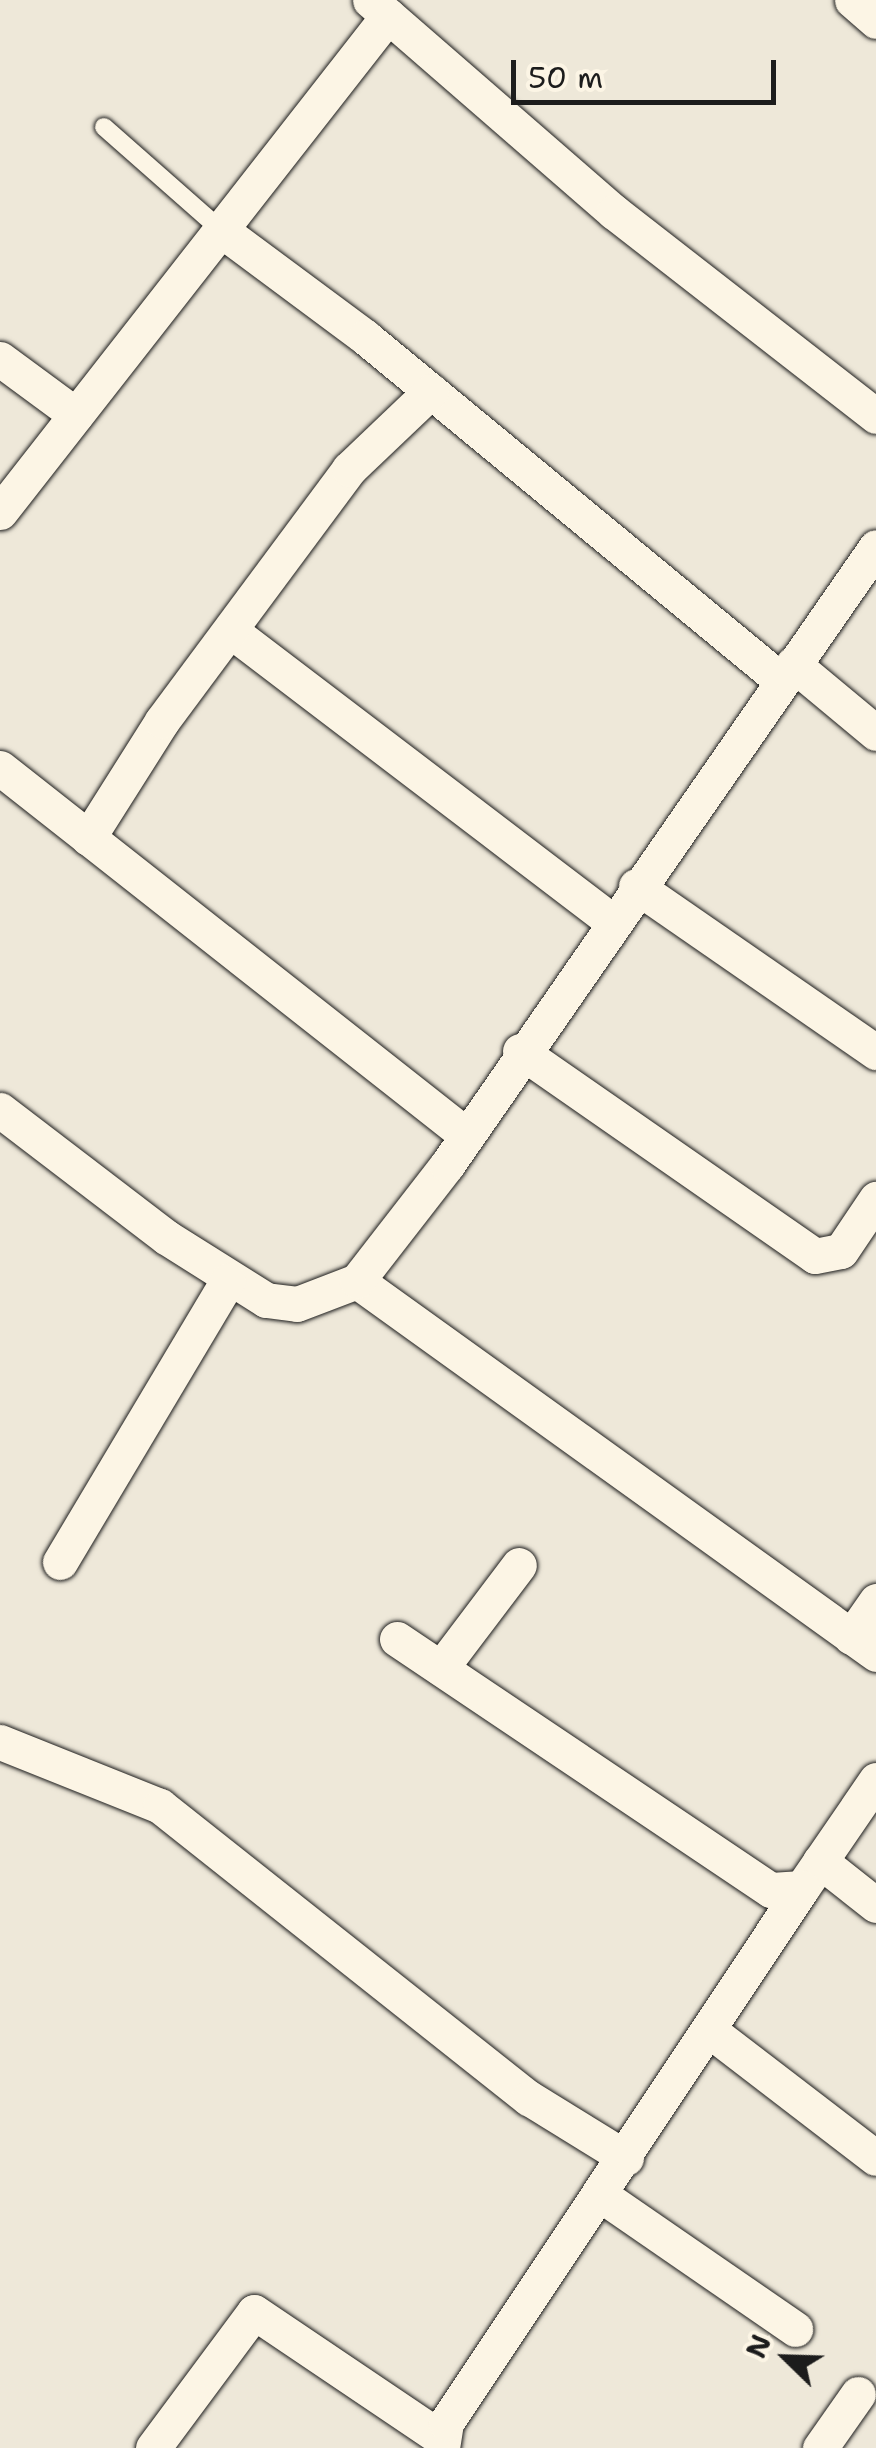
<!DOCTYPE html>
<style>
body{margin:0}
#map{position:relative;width:876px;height:2448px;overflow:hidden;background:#eee8d9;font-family:"Shantell Sans",sans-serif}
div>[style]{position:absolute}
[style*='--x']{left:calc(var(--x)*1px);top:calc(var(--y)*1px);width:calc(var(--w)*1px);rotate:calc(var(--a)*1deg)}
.roads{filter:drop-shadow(0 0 2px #1c1c1c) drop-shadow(0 0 2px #1c1c1c)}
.lane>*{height:18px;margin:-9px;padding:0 9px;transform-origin:9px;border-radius:9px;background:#fcf5e5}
.street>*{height:35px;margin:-17.5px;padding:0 17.5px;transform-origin:17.5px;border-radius:17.5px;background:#fcf5e5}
span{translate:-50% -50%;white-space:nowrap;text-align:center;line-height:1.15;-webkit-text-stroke:10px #fcf5e5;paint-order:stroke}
.north{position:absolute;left:736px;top:2308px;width:100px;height:100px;-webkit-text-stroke:8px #fcf5e5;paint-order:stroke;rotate:293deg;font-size:28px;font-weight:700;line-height:40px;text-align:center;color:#1c1c1c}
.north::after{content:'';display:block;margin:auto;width:35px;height:45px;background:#1c1c1c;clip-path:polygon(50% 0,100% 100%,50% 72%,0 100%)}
.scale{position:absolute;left:511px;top:60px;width:265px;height:45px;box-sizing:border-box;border:5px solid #1c1c1c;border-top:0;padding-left:12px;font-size:30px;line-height:35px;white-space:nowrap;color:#1c1c1c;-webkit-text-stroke:8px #fcf5e5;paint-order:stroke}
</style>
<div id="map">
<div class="roads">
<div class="lane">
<div style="--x:104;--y:127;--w:156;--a:41.4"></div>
</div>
<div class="street">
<div style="--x:370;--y:0;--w:323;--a:41"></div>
<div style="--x:614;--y:212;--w:332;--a:37.9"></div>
<div style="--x:852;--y:0;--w:32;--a:41"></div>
<div style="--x:221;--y:230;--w:179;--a:36.6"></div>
<div style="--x:365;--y:337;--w:541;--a:39.52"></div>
<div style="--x:0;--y:359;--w:94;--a:36.4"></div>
<div style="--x:0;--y:512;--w:630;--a:-51.97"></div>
<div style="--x:231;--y:631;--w:479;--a:37.3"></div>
<div style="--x:793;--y:664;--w:108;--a:39.7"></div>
<div style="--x:0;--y:768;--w:592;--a:38.21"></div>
<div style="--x:88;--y:838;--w:138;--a:-57.7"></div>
<div style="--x:162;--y:721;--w:314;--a:-53.4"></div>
<div style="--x:349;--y:469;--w:113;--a:-43.6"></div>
<div style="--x:636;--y:886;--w:292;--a:34.7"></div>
<div style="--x:520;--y:1051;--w:359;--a:34.8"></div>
<div style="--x:815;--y:1256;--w:26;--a:-11"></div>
<div style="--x:841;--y:1251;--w:63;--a:-56.1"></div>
<div style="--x:0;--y:1110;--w:209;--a:37.4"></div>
<div style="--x:166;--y:1237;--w:118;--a:32.2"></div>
<div style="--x:266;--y:1300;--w:31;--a:7"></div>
<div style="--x:297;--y:1304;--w:64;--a:-21"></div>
<div style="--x:357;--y:1281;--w:639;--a:35.7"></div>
<div style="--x:357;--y:1281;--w:147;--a:-52.2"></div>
<div style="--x:447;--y:1165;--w:752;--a:-55.23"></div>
<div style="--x:60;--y:1562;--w:328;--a:-59.2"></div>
<div style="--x:851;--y:1637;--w:44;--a:-55.2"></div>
<div style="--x:397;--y:1639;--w:450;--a:33.9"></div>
<div style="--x:771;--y:1890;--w:31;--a:-4"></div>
<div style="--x:802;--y:1888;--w:131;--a:-55.6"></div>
<div style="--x:441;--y:1668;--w:129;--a:-52.9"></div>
<div style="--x:0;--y:1742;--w:172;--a:21.8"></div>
<div style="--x:160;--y:1806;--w:471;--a:38.4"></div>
<div style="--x:529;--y:2098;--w:114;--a:31.7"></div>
<div style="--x:820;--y:1861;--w:71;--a:38.2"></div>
<div style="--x:709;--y:2030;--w:210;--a:37.5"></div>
<div style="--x:601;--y:2195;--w:236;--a:34.6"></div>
<div style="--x:153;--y:2448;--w:169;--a:-53.4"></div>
<div style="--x:254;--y:2312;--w:225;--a:34"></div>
<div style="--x:442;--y:2448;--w:25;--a:-81"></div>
<div style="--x:446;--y:2423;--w:643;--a:-56.36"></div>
<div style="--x:820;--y:2448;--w:66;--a:-54.9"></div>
</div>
</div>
<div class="north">N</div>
<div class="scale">50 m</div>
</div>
